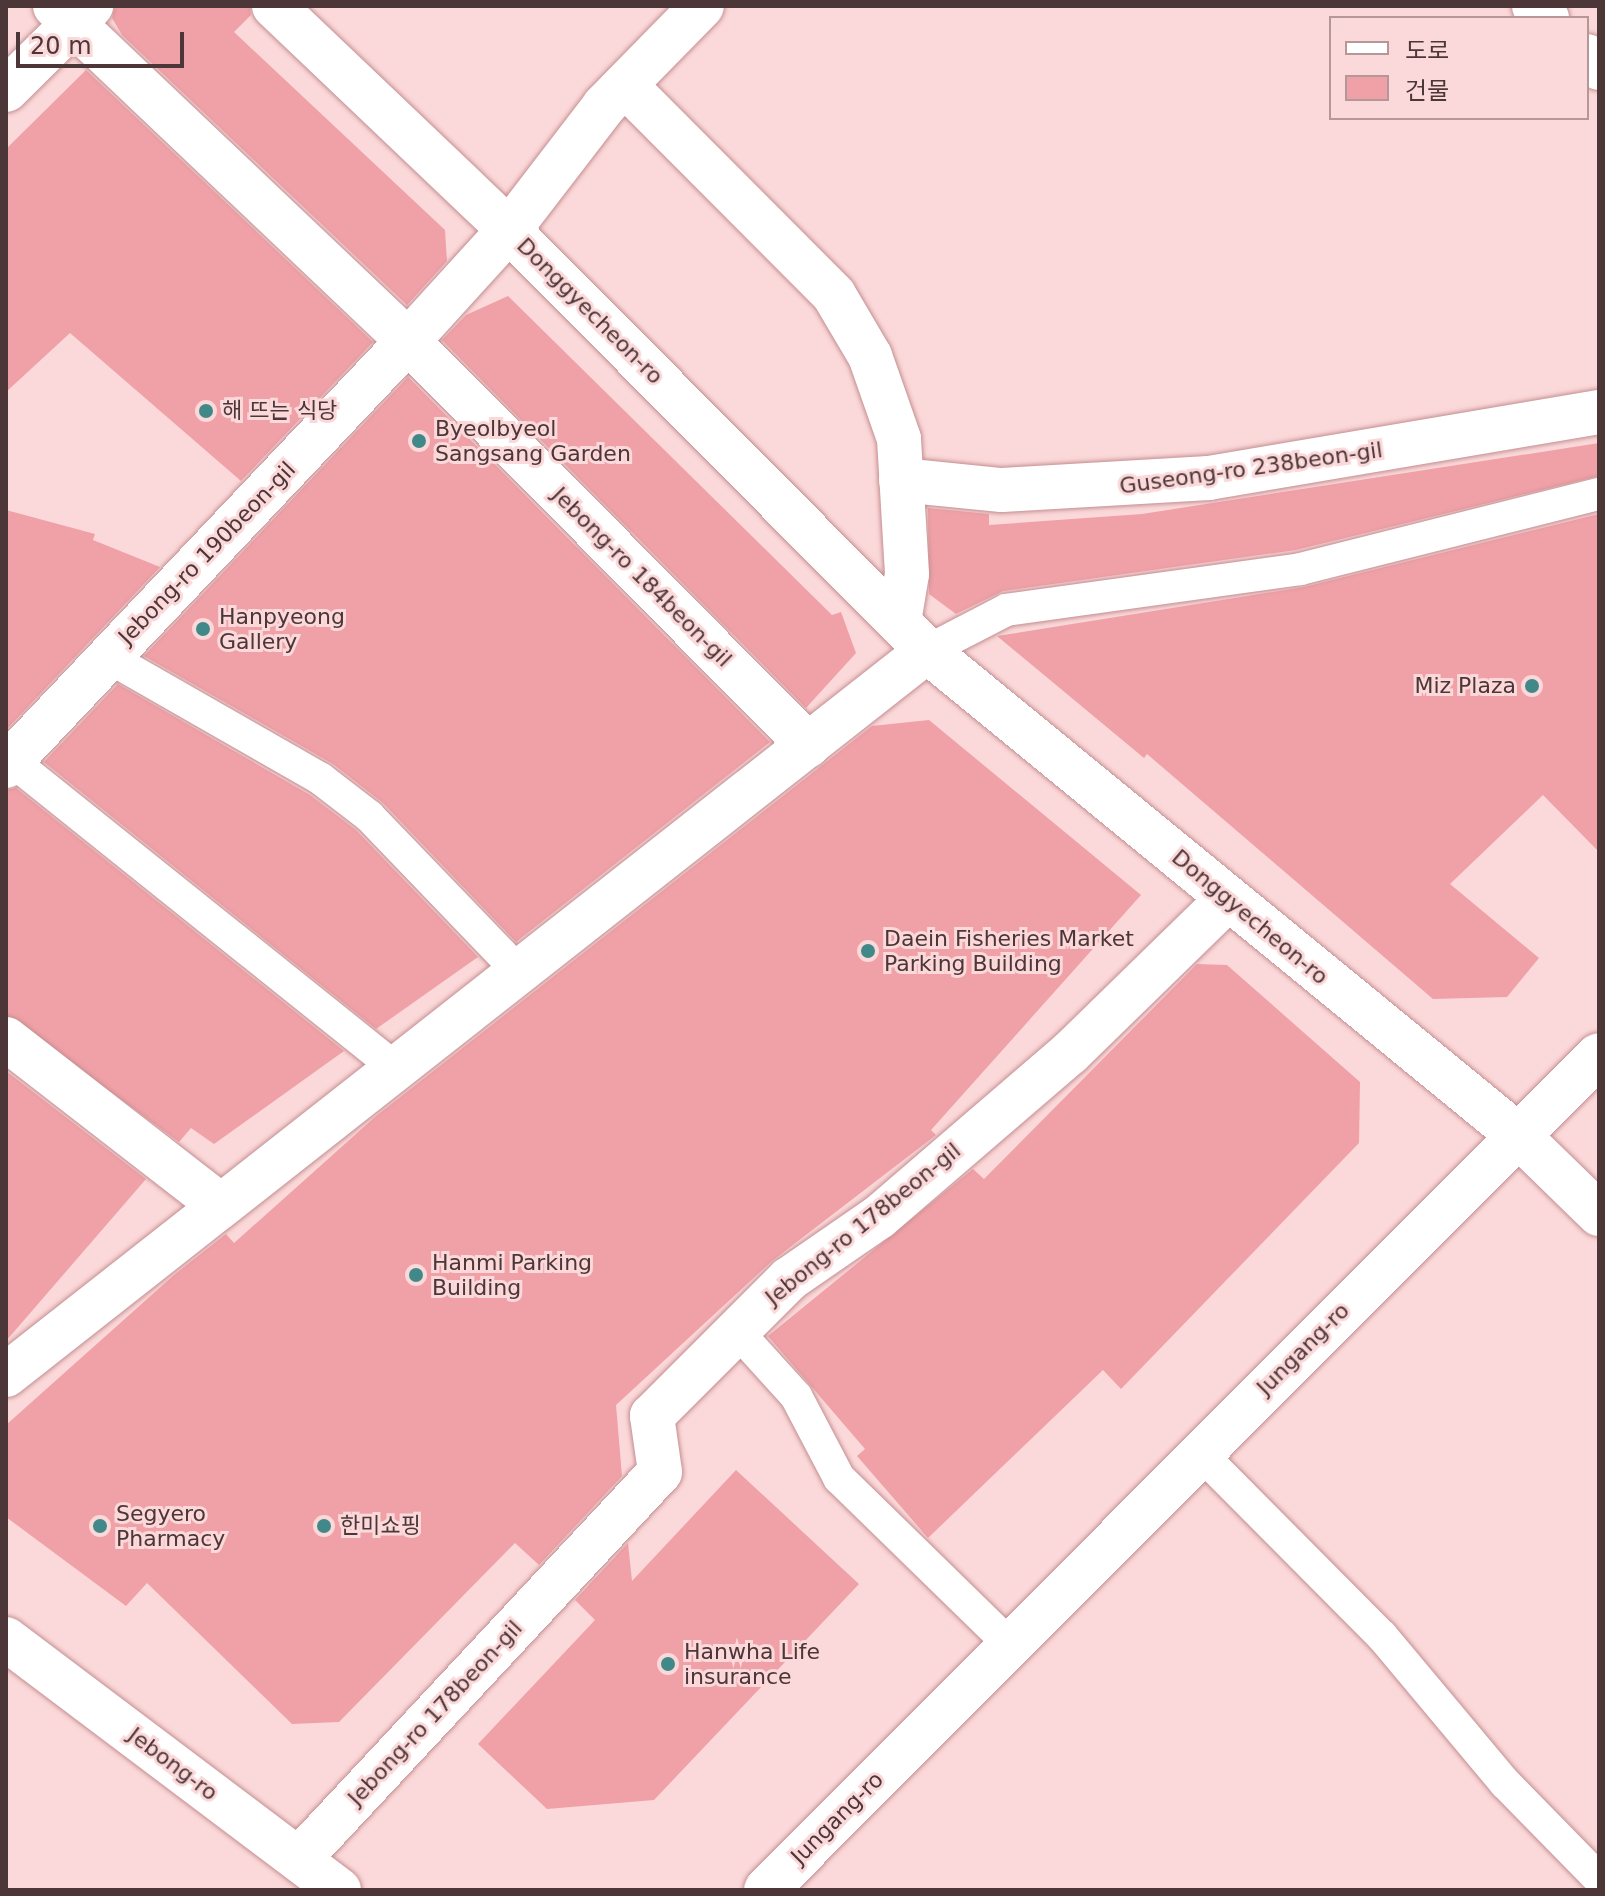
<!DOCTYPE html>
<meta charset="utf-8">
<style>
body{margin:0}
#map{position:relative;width:1605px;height:1896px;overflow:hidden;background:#fbd8d9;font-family:"DejaVu Sans","Noto Sans KR",sans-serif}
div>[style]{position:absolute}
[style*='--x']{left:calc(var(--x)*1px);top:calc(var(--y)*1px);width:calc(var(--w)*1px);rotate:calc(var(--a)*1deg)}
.building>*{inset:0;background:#f0a1a7}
.roads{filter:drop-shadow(0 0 2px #c48e91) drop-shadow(0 0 2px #c48e91)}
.service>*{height:32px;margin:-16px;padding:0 16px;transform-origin:16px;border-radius:16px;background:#fff}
.pedestrian>*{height:44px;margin:-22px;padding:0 22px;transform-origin:22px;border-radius:22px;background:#fff}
.minor>*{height:44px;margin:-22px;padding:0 22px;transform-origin:22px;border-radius:22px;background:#fff}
.tertiary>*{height:44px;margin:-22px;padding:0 22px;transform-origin:22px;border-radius:22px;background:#fff}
.secondary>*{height:44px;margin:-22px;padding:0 22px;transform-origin:22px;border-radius:22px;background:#fff}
.dots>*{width:22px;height:22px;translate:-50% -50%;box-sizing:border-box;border:4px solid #fbd8d9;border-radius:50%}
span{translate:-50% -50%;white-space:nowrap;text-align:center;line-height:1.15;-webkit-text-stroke:6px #fbd8d9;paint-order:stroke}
.street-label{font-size:22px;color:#4d3637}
.poi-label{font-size:22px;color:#4d3637}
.left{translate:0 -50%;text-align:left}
.right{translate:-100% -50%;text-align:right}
.frame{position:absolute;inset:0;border:8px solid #4d3637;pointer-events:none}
.legend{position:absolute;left:1329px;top:16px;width:260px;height:104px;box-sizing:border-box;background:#fbd8d9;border:2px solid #b59798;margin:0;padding:10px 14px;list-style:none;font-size:24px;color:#4d3637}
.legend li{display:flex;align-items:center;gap:16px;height:40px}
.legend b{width:40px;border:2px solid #b59798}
.scale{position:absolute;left:16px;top:32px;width:168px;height:36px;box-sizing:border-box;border:4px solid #4d3637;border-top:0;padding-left:10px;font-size:24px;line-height:28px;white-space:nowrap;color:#4d3637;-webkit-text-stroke:6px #fbd8d9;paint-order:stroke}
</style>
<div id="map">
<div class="building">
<div style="clip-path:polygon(115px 6px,250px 6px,251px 15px,234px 32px,445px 230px,447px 261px,407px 305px,122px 35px,112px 18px)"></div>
<div style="clip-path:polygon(86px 70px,373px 342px,241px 481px,70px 333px,6px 392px,6px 149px)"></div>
<div style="clip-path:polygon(508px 296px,832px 615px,841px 612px,856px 653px,806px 708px,442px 340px,466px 315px)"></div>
<div style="clip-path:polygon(408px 377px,770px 742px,516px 942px,383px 803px,333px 764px,144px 656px)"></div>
<div style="clip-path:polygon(1599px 443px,1599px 476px,1296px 550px,1003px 591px,956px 614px,929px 594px,928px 508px,989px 514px,989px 525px,1142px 514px)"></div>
<div style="clip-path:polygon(6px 510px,95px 534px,93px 540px,160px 567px,6px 730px)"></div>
<div style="clip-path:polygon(1599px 514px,1599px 852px,1543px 795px,1450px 884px,1539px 958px,1507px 997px,1433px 999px,1147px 754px,1144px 758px,997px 636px,1304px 587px)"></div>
<div style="clip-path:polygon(118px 684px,310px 795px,356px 830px,478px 957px,376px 1029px,44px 762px)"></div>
<div style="clip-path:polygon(929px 720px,1141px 895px,931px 1130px,936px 1135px,772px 1261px,616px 1405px,622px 1476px,539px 1565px,515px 1543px,339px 1722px,292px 1724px,147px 1583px,126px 1606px,6px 1517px,6px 1425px,174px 1275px,226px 1234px,234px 1243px,375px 1117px,872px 726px)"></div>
<div style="clip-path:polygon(16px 788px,344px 1051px,214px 1144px,191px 1128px,179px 1142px,6px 1015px,6px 790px)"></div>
<div style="clip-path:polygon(1197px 964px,1227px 965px,1360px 1082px,1359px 1143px,1121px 1389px,1103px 1370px,928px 1538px,857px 1456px,865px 1449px,768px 1336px,973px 1169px,984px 1179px)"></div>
<div style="clip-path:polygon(6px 1071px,146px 1179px,6px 1341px)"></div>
<div style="clip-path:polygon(736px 1470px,859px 1584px,654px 1800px,547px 1809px,478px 1744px,595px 1620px,575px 1600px,628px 1543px,632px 1581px)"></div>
</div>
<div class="roads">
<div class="service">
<div style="--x:927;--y:651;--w:89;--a:-27.4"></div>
<div style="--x:1006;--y:610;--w:297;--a:-7.9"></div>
<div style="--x:1300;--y:569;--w:308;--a:-14.1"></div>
<div style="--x:108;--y:657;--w:245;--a:29.8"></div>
<div style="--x:321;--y:779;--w:61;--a:37.6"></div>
<div style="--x:369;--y:816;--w:215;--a:46.1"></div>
<div style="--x:11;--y:760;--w:492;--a:38.7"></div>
<div style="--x:737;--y:1331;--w:88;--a:47.8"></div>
<div style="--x:796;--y:1396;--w:93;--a:62.3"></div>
<div style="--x:839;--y:1478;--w:238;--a:44.3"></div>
<div style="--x:1198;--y:1451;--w:261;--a:45.2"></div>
<div style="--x:1382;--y:1636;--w:192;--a:50.1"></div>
<div style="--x:1505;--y:1783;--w:134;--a:45.6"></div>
</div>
<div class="pedestrian">
<div style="--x:55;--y:6;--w:487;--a:43.5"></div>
<div style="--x:408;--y:341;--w:569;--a:45.29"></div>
<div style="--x:625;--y:85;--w:296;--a:45.1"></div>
<div style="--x:834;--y:295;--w:71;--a:59.5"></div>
<div style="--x:870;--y:356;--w:88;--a:70.7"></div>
<div style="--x:899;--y:439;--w:135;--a:86.6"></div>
<div style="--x:907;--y:574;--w:49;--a:99.5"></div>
<div style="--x:901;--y:480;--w:101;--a:5.7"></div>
<div style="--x:1002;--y:490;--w:207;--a:-3.3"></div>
<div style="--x:1209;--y:478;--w:396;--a:-9.6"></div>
<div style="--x:6;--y:1375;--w:1172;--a:-38.17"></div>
</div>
<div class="minor">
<div style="--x:274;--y:6;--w:325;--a:43.6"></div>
<div style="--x:509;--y:230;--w:593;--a:45.2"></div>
<div style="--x:927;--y:651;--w:765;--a:39.33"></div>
<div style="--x:1519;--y:1136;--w:112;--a:44.3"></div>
<div style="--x:1534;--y:6;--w:18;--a:43"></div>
<div style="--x:1587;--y:56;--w:17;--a:45"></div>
<div style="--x:6;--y:90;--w:120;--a:-44.7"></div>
<div style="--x:6;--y:766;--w:585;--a:-46.59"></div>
<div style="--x:408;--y:341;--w:150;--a:-47.7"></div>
<div style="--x:509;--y:230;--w:156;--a:-52.5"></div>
<div style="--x:604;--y:106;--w:140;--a:-45.6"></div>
<div style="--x:6;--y:1039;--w:269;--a:37.8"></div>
<div style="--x:299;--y:1859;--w:529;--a:-46.99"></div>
<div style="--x:660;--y:1472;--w:57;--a:-98.1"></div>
<div style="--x:652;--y:1416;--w:194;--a:-45"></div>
<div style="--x:789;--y:1279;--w:109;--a:-34.6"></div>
<div style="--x:879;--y:1217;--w:252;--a:-40.7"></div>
<div style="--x:1070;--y:1053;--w:219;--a:-44.3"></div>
</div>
<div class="tertiary">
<div style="--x:6;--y:1639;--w:417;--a:37"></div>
</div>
<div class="secondary">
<div style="--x:766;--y:1890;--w:1179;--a:-45.07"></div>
</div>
</div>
<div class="dots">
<div style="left:206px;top:411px;background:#418989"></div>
<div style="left:419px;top:441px;background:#418989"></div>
<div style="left:203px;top:629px;background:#418989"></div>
<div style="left:1532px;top:686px;background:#418989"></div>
<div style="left:868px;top:951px;background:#418989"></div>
<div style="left:416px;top:1275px;background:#418989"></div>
<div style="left:100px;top:1526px;background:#418989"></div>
<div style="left:324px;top:1526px;background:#418989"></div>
<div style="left:668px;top:1664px;background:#418989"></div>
</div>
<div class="street-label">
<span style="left:590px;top:311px;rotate:45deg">Donggyecheon-ro</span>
<span style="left:1251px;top:468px;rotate:-8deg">Guseong-ro 238beon-gil</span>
<span style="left:207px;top:553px;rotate:-46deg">Jebong-ro 190beon-gil</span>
<span style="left:642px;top:577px;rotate:45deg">Jebong-ro 184beon-gil</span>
<span style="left:1250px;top:917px;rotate:40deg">Donggyecheon-ro</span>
<span style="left:863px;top:1224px;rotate:-39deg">Jebong-ro 178beon-gil</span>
<span style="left:1303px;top:1349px;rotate:-45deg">Jungang-ro</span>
<span style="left:435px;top:1713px;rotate:-47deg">Jebong-ro 178beon-gil</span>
<span style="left:173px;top:1764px;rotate:37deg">Jebong-ro</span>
<span style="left:837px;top:1818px;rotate:-45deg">Jungang-ro</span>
</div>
<div class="poi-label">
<span class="left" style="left:222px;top:411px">해 뜨는 식당</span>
<span class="left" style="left:435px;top:441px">Byeolbyeol<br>Sangsang Garden</span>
<span class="left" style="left:219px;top:629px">Hanpyeong<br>Gallery</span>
<span class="right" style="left:1516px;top:686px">Miz Plaza</span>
<span class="left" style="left:884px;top:951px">Daein Fisheries Market<br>Parking Building</span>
<span class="left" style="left:432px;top:1275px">Hanmi Parking<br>Building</span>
<span class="left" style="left:116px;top:1526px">Segyero<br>Pharmacy</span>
<span class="left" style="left:340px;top:1526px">한미쇼핑</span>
<span class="left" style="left:684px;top:1664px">Hanwha Life<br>insurance</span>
</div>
<div class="frame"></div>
<ul class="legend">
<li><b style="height:10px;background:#fff"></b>도로</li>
<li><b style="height:22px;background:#f0a1a7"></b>건물</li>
</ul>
<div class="scale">20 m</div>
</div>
